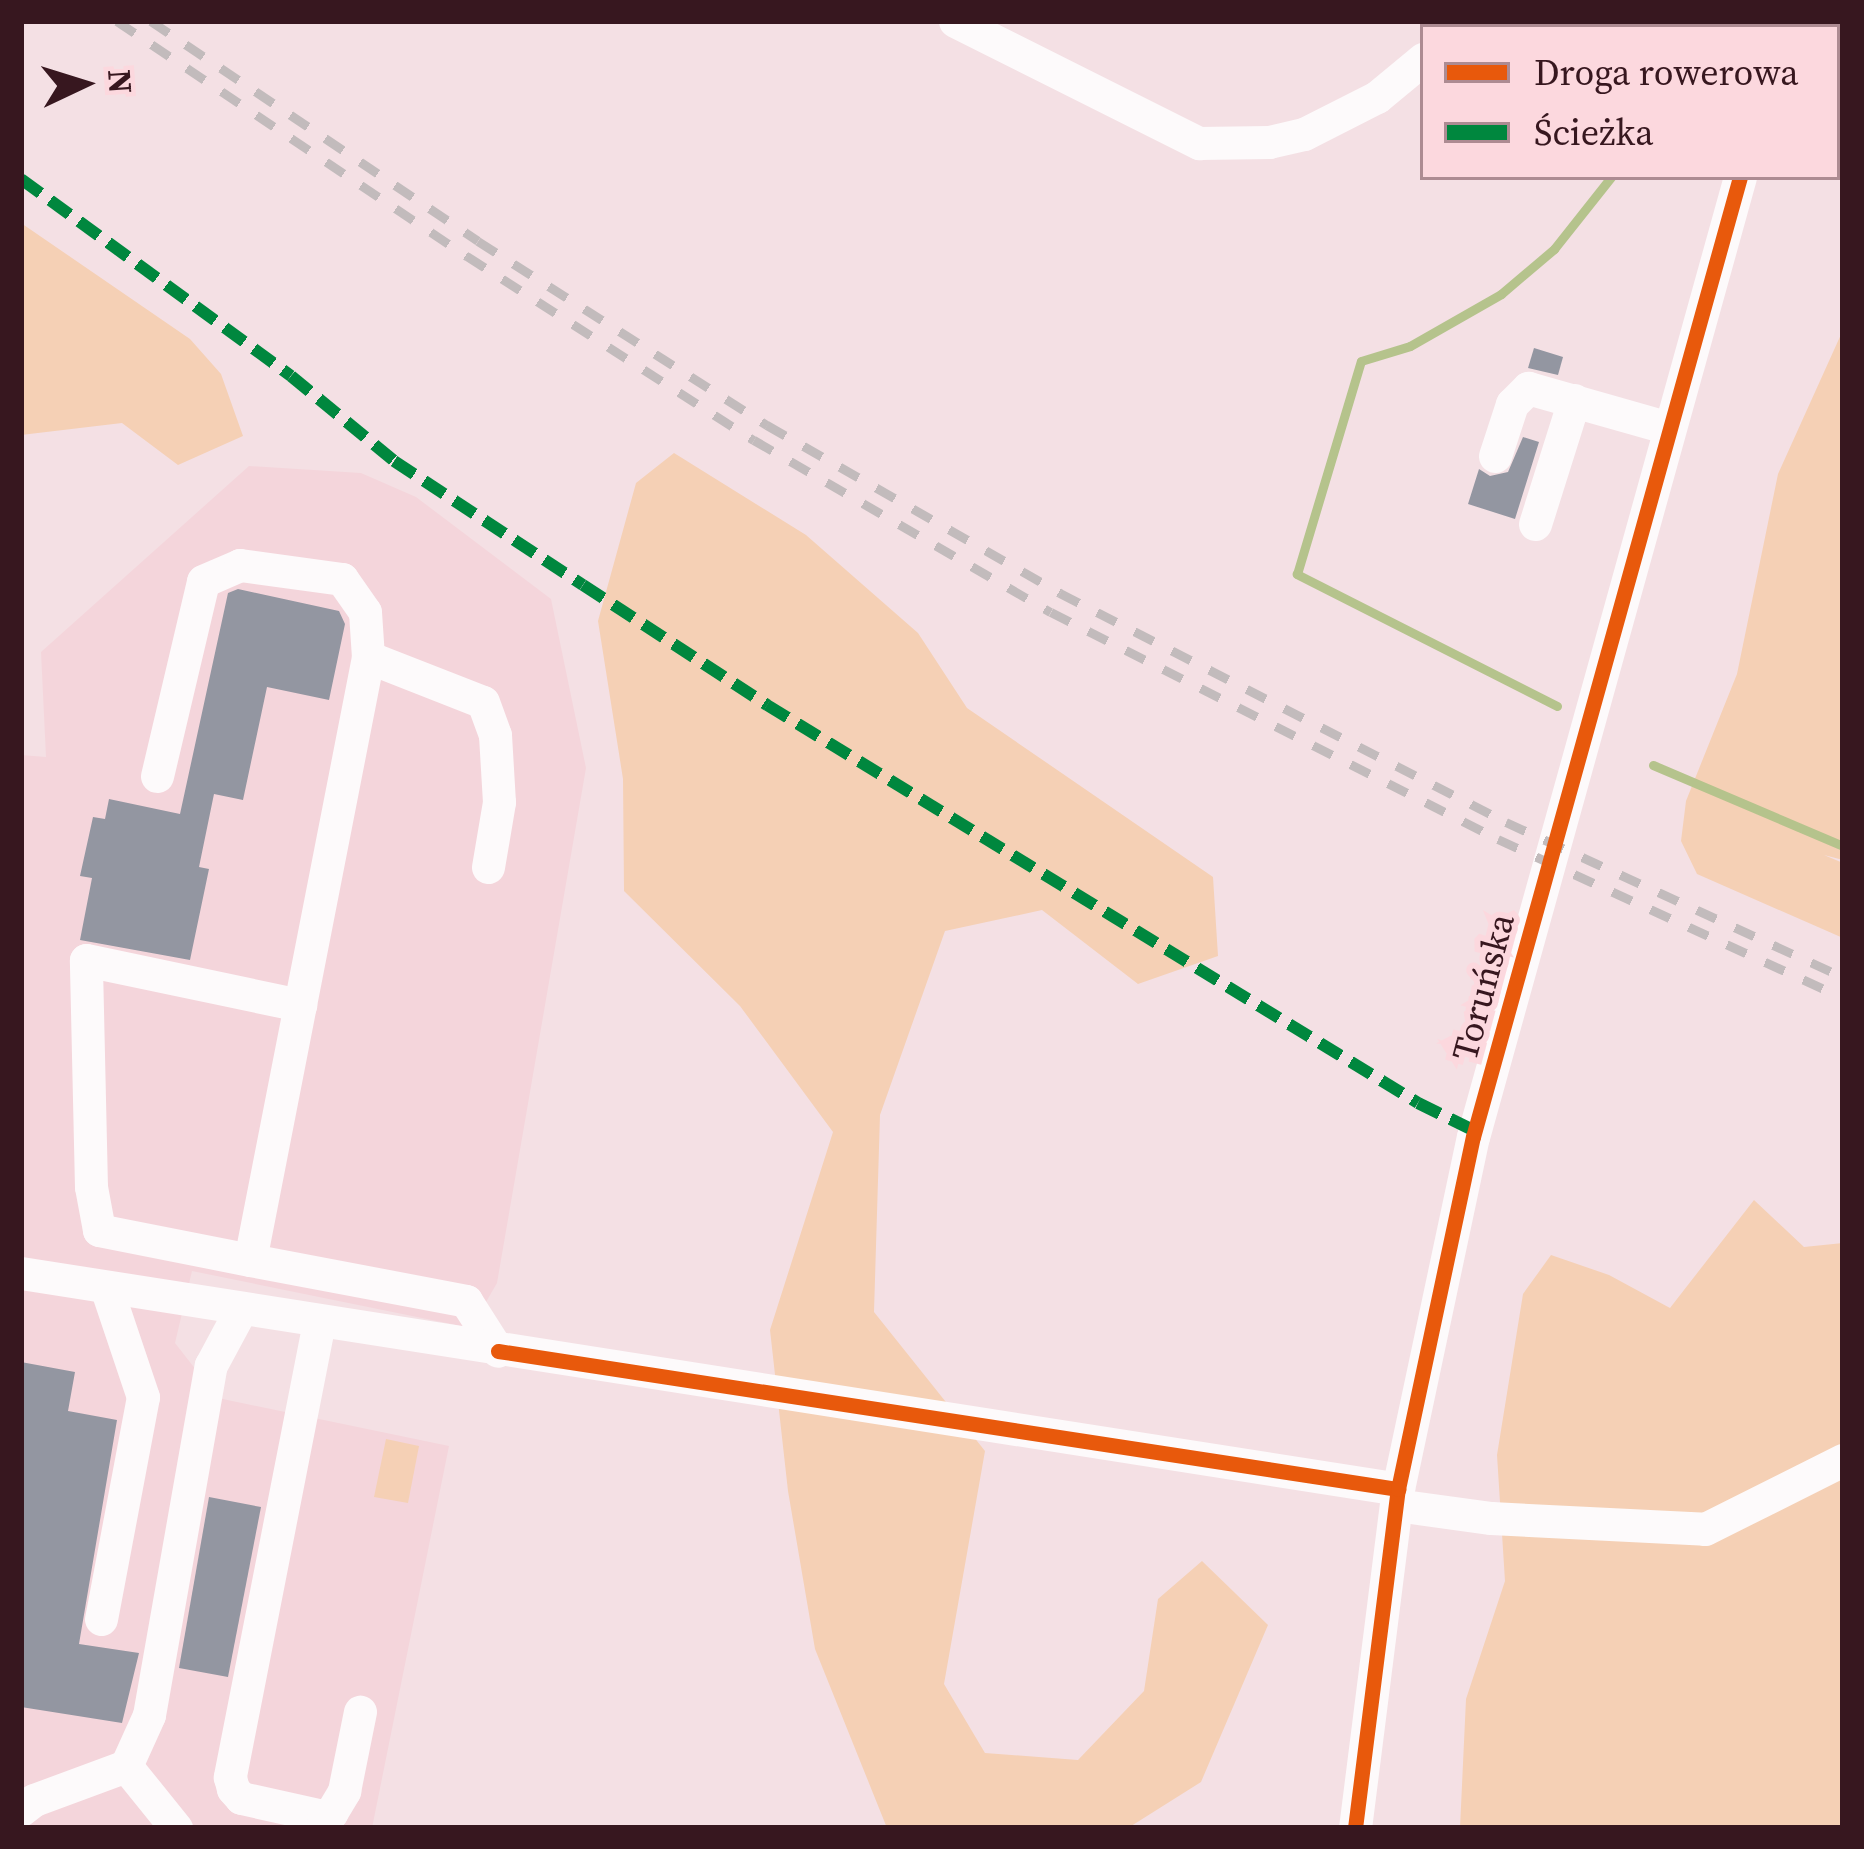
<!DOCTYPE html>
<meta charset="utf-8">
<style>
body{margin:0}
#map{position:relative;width:1864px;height:1849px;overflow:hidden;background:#f4e0e4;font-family:"Source Serif 4",serif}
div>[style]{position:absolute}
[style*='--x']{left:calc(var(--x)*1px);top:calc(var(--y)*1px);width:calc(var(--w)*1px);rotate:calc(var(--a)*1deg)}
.built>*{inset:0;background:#f4d5db}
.green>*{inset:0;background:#f5d0b5}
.stream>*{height:9px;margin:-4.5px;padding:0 4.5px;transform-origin:4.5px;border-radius:4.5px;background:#b5c38c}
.building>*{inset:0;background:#9396a1}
.minor>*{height:33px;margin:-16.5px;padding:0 16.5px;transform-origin:16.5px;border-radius:16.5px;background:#fdfafb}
.rail>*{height:9px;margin-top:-4.5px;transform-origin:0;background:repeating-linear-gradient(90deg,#c2bbbc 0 21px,transparent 0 42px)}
.quiet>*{height:12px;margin-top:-6px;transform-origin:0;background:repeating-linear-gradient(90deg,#00873e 0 24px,transparent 0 36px)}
.cycleway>*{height:15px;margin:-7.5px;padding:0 7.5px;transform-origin:7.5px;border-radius:7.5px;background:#e8590c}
span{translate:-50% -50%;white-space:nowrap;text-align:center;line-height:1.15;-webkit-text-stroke:12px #fcd8de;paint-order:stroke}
.street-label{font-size:36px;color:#37171f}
.frame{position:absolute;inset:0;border:24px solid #37171f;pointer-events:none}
.legend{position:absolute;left:1420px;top:24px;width:420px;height:156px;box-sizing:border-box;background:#fcd8de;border:3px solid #ad8b92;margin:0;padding:15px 21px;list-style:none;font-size:36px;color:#37171f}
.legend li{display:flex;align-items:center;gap:24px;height:60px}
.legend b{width:60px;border:3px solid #ad8b92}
.north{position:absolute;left:24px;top:24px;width:120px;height:120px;-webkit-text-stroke:9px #fcd8de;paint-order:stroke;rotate:86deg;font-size:33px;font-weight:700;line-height:48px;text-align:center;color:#37171f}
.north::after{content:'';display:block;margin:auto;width:42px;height:54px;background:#37171f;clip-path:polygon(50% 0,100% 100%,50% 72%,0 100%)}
</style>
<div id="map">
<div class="built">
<div style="clip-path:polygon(249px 466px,361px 473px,416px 497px,551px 599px,586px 768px,497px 1283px,471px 1328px,192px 1271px,175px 1343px,218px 1398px,449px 1446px,372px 1828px,21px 1828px,21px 755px,46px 757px,41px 652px)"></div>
</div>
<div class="green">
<div style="clip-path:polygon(21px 223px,190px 339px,221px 374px,243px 436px,178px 465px,122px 423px,21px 435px)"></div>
<div style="clip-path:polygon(1843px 330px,1843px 860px,1824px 855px,1843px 863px,1843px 938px,1697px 874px,1681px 841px,1686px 801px,1737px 674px,1778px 474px)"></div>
<div style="clip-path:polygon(674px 453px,806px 535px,918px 633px,967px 708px,1213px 877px,1218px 956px,1138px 984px,1042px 910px,945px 931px,880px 1115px,874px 1312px,985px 1451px,944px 1684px,985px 1753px,1078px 1760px,1144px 1691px,1158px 1599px,1202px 1561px,1268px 1625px,1201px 1782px,1128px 1828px,887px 1828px,815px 1649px,788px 1491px,770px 1330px,833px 1132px,740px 1006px,624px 891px,623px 779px,598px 621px,636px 483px)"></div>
<div style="clip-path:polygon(1754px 1200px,1804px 1247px,1843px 1243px,1843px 1828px,1460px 1828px,1466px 1699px,1505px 1581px,1497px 1455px,1523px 1294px,1551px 1255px,1609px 1275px,1670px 1308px)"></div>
<div style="clip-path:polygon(386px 1439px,419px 1446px,408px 1503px,374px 1497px)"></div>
</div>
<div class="stream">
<div style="--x:1684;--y:27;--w:6;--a:-72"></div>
<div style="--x:1557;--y:706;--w:292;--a:-153.1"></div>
<div style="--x:1297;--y:574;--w:222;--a:-73.3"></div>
<div style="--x:1361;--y:361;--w:51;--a:-17"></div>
<div style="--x:1410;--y:346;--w:105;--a:-29.7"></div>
<div style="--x:1501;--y:294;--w:70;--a:-40.3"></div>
<div style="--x:1554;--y:249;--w:92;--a:-51.6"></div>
<div style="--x:1653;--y:765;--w:207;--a:23.1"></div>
</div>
<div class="building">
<div style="clip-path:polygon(1534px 348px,1563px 357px,1558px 375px,1528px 368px)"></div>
<div style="clip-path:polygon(1523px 437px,1539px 442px,1515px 519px,1468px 504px,1479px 469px,1490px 476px,1508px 472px)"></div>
<div style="clip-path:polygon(238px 589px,339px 611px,345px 624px,329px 700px,267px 687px,243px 800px,214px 794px,199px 867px,209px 869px,190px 960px,80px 940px,92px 878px,80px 876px,93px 817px,105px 819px,109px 799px,180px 814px,228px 593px)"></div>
<div style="clip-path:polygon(21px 1362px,75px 1372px,68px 1411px,117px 1420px,79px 1644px,139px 1653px,122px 1723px,21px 1707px)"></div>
<div style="clip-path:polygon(209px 1497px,261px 1507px,228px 1677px,179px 1668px)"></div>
</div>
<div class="minor">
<div style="--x:955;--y:21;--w:273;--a:26.6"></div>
<div style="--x:1199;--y:143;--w:70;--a:-0.8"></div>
<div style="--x:1269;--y:142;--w:36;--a:-13"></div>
<div style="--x:1304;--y:134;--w:82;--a:-26.9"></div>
<div style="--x:1377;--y:97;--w:60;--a:-39.6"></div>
<div style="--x:1449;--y:27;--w:7;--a:-56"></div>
<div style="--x:1782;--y:27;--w:6;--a:-72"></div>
<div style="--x:1837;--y:98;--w:6;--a:9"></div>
<div style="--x:1495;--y:456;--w:55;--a:-71.9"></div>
<div style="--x:1512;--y:404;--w:23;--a:-45"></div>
<div style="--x:1528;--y:388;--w:147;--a:15.8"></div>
<div style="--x:1535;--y:524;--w:130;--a:-72.5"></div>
<div style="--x:368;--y:657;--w:123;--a:21.4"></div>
<div style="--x:483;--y:702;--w:35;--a:70"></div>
<div style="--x:495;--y:735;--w:67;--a:86.6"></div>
<div style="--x:499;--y:802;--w:66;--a:99.6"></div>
<div style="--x:157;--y:776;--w:200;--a:-76.7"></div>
<div style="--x:203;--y:581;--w:40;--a:-23.4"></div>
<div style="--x:240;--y:565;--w:103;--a:7.8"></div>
<div style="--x:342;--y:579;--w:40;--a:55.1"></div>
<div style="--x:365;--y:612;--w:45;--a:86.2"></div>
<div style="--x:368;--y:657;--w:614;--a:101.07"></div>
<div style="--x:250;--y:1260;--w:220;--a:10.7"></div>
<div style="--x:466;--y:1301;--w:59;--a:57.4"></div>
<div style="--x:250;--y:1260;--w:154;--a:-168.8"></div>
<div style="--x:99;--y:1230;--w:44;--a:-100.5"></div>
<div style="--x:91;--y:1187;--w:227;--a:-91.3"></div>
<div style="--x:86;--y:960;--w:219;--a:11.9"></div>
<div style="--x:21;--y:1273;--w:1394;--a:8.91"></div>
<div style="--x:319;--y:1322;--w:464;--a:101.1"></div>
<div style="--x:230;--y:1777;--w:12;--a:76"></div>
<div style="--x:233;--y:1789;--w:12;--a:48"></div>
<div style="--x:241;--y:1798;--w:84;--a:12.4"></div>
<div style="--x:323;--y:1816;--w:9;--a:-21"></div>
<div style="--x:331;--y:1813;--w:26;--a:-59"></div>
<div style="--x:344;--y:1791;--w:81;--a:-78.6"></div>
<div style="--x:1396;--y:1505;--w:96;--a:7.8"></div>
<div style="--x:1491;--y:1518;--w:214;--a:2.9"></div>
<div style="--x:1705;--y:1529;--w:154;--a:-26.6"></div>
<div style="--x:101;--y:1619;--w:226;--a:-79.3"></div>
<div style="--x:143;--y:1397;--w:116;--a:-108.6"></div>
<div style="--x:126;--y:1766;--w:80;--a:51.1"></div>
<div style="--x:21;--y:1810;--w:16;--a:-38"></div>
<div style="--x:34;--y:1800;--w:98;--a:-20.3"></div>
<div style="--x:126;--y:1766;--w:56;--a:-65.7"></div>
<div style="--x:149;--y:1715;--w:355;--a:-80"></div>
<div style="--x:211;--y:1365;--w:64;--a:-61.8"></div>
<div style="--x:1355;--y:1828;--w:342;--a:-82.8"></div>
<div style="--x:1398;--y:1489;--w:360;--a:-78"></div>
<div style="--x:1473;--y:1137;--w:996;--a:-74.46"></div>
</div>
<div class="rail">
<div style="--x:117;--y:21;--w:422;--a:33.9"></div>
<div style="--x:467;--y:256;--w:341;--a:32.7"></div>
<div style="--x:754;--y:440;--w:343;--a:30.1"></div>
<div style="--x:1051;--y:612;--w:501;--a:26.92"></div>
<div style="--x:1498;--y:839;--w:380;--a:24.7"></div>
<div style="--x:151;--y:21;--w:394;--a:33.9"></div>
<div style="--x:478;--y:241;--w:343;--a:32.5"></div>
<div style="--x:767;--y:425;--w:338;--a:29.8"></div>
<div style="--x:1060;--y:593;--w:501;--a:27.18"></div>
<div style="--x:1506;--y:822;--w:371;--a:24.7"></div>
</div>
<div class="quiet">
<div style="--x:21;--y:179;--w:334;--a:36.1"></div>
<div style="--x:291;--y:376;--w:134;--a:39.5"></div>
<div style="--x:394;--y:461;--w:226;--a:33.3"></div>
<div style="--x:583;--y:585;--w:220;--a:33.1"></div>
<div style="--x:767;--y:705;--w:763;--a:31.44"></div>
<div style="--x:1418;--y:1103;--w:64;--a:26.2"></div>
</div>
<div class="cycleway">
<div style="--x:498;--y:1351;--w:911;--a:8.72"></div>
<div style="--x:1355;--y:1828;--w:342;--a:-82.8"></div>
<div style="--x:1398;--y:1489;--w:360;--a:-78"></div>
<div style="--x:1473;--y:1137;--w:996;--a:-74.46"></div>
</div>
<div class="street-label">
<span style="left:1483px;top:987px;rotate:-75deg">Toruńska</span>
</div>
<div class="frame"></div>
<ul class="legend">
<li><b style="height:15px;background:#e8590c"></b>Droga rowerowa</li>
<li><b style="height:15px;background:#00873e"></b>Ścieżka</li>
</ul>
<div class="north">N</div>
</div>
